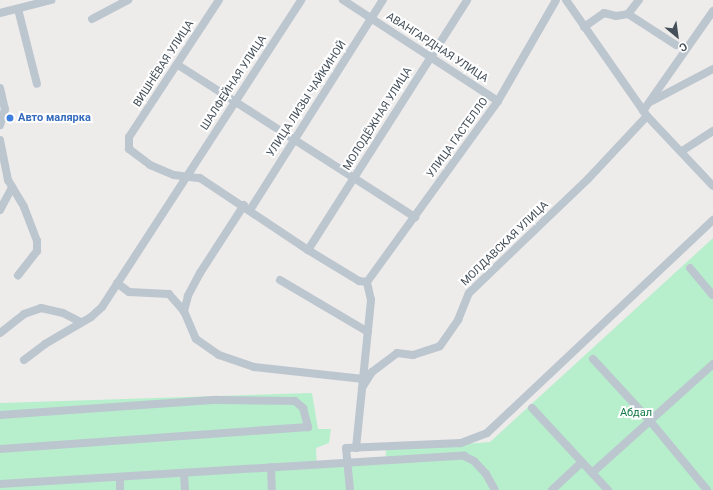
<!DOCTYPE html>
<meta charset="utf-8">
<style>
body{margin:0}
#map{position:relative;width:713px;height:490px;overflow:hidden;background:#eeebeb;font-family:Roboto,sans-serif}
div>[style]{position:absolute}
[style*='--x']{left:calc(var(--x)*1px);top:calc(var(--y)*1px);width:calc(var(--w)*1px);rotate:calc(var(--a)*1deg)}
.green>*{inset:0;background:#b7efcc}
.minor>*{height:8px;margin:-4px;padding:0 4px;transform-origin:4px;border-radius:4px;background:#bcc6cf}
.dots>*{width:11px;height:11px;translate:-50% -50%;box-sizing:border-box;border:2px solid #fff;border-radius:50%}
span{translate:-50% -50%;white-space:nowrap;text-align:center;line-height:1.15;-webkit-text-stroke:4px #fff;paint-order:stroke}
.street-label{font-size:11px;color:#444f59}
.shop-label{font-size:11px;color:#366cbe;font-weight:700}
.left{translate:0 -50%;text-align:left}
.park-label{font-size:11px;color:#147a47}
.north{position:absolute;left:657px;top:16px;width:40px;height:40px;-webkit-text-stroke:3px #fff;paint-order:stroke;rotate:151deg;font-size:11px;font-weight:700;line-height:16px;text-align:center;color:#444f59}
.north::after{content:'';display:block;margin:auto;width:14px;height:18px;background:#444f59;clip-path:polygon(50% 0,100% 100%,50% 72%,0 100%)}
</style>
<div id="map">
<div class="green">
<div style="clip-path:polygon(713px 238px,713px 490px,0 490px,0 403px,312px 393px,318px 429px,331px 429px,329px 443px,316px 448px,317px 467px,385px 464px,386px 450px,490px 442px)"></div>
</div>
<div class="minor">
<div style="--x:219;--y:0;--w:164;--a:123.3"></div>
<div style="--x:129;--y:137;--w:12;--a:90"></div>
<div style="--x:129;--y:149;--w:26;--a:37"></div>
<div style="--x:150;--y:165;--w:26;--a:23"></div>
<div style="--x:174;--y:175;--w:26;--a:7"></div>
<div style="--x:200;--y:178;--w:130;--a:33.7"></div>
<div style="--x:308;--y:250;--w:60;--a:31.3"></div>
<div style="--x:359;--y:281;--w:8;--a:7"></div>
<div style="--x:343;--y:0;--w:185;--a:33.1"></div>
<div style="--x:566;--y:0;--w:141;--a:55.1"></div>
<div style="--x:647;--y:116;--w:96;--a:46.7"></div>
<div style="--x:18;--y:9;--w:77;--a:75.8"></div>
<div style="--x:0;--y:13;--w:53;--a:-14.3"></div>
<div style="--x:628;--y:14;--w:57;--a:32.9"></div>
<div style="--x:92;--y:19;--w:41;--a:-27.8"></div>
<div style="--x:584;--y:27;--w:24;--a:-35"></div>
<div style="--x:604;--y:13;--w:12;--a:14"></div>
<div style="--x:616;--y:16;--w:12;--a:-9"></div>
<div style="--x:628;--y:14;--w:18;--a:-52"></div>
<div style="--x:178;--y:65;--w:282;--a:32.7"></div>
<div style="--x:0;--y:88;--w:22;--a:77"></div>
<div style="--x:5;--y:109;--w:17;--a:107"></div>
<div style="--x:652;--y:101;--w:69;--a:-27.7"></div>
<div style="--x:643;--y:111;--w:122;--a:-55"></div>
<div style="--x:0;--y:140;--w:41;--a:78.7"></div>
<div style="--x:8;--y:180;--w:31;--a:59"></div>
<div style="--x:24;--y:207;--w:36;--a:69"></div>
<div style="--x:37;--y:241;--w:10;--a:90"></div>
<div style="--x:37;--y:251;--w:31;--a:128"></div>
<div style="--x:682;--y:151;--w:37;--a:-33"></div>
<div style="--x:244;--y:205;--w:81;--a:122.9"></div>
<div style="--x:200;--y:273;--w:26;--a:118"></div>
<div style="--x:188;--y:296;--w:16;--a:105"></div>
<div style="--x:184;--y:311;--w:30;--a:67"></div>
<div style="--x:196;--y:339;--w:28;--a:35"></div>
<div style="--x:219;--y:355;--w:37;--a:19"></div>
<div style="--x:254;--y:367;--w:110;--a:6.3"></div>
<div style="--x:0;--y:210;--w:26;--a:-62"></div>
<div style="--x:250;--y:210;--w:249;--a:-57.7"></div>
<div style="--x:308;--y:250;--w:296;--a:-57.5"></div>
<div style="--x:690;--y:268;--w:35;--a:50"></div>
<div style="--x:280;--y:280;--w:102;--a:30.6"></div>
<div style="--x:367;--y:282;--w:223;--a:-54.1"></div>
<div style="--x:498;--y:101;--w:116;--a:-60.1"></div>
<div style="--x:117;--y:283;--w:15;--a:37"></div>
<div style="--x:129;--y:292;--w:40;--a:2.9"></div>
<div style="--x:169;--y:294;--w:23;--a:49"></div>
<div style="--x:0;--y:333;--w:31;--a:-38"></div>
<div style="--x:24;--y:314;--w:18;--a:-19"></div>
<div style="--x:41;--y:308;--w:23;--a:13"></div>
<div style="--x:63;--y:313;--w:20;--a:27"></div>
<div style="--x:593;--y:359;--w:84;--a:47.4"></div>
<div style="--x:650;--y:421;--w:89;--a:50.4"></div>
<div style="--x:24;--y:360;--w:26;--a:-37"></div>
<div style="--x:45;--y:344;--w:53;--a:-30.4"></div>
<div style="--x:91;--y:317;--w:15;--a:-42"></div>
<div style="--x:102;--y:307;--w:366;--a:-57"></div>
<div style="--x:362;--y:388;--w:19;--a:-58"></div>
<div style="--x:372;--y:372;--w:31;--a:-37"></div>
<div style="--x:397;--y:353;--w:16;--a:7"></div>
<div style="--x:413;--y:355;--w:28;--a:-18"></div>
<div style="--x:440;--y:346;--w:32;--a:-55"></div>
<div style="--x:458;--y:320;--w:29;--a:-68"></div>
<div style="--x:469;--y:293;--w:165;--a:-43.8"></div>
<div style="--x:588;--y:179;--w:86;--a:-46.9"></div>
<div style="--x:532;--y:408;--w:112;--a:47.2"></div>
<div style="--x:0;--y:415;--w:217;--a:-4"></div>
<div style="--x:216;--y:400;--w:79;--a:0.7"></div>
<div style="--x:295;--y:401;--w:11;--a:41"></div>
<div style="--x:303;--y:408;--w:20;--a:75"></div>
<div style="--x:308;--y:427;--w:309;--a:175.9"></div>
<div style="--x:356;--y:448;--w:149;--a:-84.2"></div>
<div style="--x:371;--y:300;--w:18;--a:-103"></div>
<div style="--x:271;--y:467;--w:23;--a:88"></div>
<div style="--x:184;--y:473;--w:17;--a:87"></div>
<div style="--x:592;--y:473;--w:163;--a:-42"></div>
<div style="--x:120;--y:477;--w:13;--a:90"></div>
<div style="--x:0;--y:484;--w:465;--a:-3.5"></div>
<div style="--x:464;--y:456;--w:11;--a:27"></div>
<div style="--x:474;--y:461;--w:18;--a:47"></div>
<div style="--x:486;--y:474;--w:18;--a:61"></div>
<div style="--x:350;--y:490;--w:42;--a:-95.4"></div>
<div style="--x:346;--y:448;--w:115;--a:-2.5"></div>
<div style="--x:461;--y:443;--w:28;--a:-21"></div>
<div style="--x:487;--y:433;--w:311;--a:-43.3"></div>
<div style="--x:552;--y:490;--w:41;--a:-43"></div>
</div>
<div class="dots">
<div style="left:10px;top:118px;background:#3f7fe0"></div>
</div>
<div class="street-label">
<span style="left:437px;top:48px;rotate:33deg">АВАНГАРДНАЯ УЛИЦА</span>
<span style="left:164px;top:64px;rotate:-57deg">ВИШНЁВАЯ УЛИЦА</span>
<span style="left:234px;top:83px;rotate:-57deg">ШАЛФЕЙНАЯ УЛИЦА</span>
<span style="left:307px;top:99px;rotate:-57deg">УЛИЦА ЛИЗЫ ЧАЙКИНОЙ</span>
<span style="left:378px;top:119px;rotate:-58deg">МОЛОДЁЖНАЯ УЛИЦА</span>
<span style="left:458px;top:138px;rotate:-54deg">УЛИЦА ГАСТЕЛЛО</span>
<span style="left:505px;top:244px;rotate:-44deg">МОЛДАВСКАЯ УЛИЦА</span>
</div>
<div class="shop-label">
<span class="left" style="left:18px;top:118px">Авто малярка</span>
</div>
<div class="park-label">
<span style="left:636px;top:413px">Абдал</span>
</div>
<div class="north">С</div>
</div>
